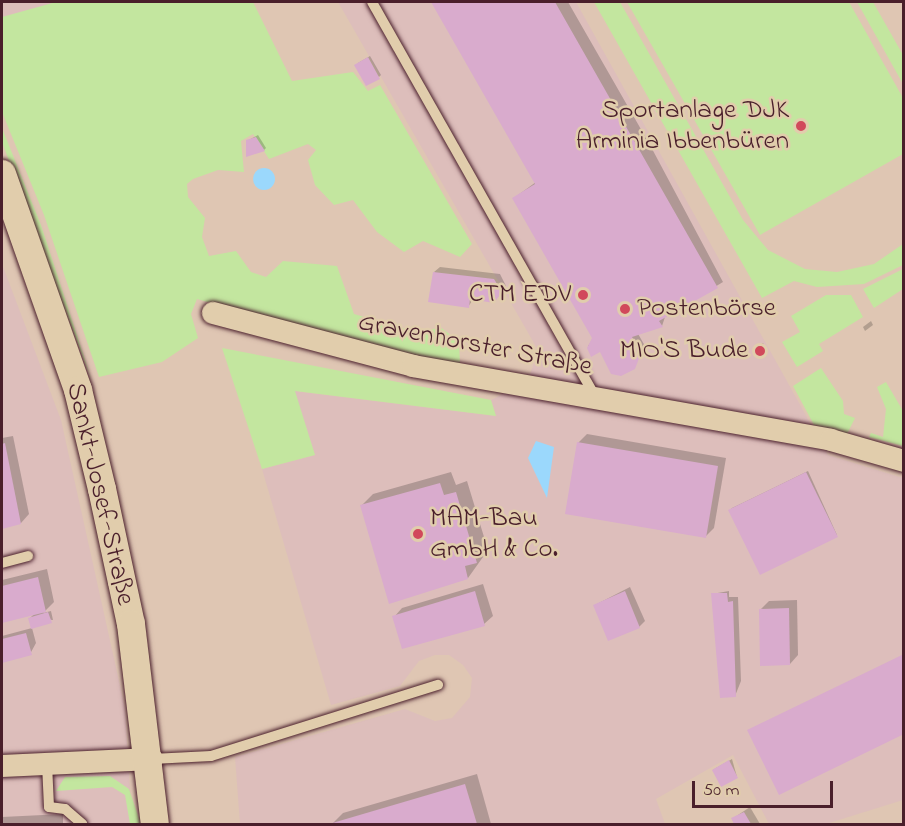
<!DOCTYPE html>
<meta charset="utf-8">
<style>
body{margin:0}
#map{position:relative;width:905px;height:826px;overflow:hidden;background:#dfc6b3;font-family:"Indie Flower",sans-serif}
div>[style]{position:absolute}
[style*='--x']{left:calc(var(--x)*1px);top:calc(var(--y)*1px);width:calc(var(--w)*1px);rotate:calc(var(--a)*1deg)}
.built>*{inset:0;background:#ddbebb}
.green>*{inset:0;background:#c3e69f}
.water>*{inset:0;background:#9bd8fc}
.round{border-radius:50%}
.shadow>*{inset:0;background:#0003}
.building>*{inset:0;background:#d9abcd}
.roads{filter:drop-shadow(0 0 2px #4a1f2b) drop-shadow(0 0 2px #4a1f2b)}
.service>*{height:10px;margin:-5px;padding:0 5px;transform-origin:5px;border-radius:5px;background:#e1cdac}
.minor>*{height:22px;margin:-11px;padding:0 11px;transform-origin:11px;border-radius:11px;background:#e1cdac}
.tertiary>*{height:28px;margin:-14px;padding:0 14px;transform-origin:14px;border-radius:14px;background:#e1cdac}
.dots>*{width:16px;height:16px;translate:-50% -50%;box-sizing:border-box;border:3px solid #e1cdac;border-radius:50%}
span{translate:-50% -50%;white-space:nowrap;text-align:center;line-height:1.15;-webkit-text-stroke:5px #e1cdac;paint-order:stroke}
.poi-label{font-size:27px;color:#4a1f2b}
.right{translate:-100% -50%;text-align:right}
.left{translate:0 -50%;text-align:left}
.street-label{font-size:27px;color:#4a1f2b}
.frame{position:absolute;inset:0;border:3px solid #4a1f2b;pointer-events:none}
.scale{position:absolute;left:692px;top:781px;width:141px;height:27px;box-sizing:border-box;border:3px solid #4a1f2b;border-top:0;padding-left:8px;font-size:18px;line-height:21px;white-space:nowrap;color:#4a1f2b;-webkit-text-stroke:4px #e1cdac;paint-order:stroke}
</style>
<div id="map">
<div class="built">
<div style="clip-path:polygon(2px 2px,62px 2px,2px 20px)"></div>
<div style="clip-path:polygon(338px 2px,576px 2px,828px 455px,903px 478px,903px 800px,826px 824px,769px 824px,733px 755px,656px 799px,665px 824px,240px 824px,235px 757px,405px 709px,435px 721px,452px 718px,470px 697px,472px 678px,463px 665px,449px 655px,435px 655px,419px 661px,400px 686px,331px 705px,262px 469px,315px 455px,294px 391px,496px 416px,491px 400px,528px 381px,538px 350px)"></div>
<div style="clip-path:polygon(2px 264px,61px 420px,125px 708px,132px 824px,2px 824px)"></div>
</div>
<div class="green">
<div style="clip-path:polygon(56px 2px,253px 2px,292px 81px,353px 72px,368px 91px,380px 85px,472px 244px,460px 257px,423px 241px,404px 252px,377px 232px,353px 200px,334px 205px,315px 185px,308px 160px,316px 150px,308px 144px,269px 159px,253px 134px,241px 141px,244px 172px,218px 170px,193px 179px,187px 184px,188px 197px,205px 218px,202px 237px,209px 256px,236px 251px,251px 272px,266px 277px,283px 261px,337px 266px,354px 314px,420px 333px,440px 327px,459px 341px,460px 365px,416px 362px,197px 299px,191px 314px,198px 338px,162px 362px,99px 377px,44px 215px,2px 112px,2px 17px)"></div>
<div style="clip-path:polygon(594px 2px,620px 2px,743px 220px,768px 250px,805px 269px,837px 272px,874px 264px,903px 244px,903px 265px,864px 284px,817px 287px,794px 281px,762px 298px)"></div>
<div style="clip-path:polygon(627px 2px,849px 2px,903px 98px,903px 154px,760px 235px)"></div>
<div style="clip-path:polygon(857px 2px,873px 2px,903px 55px,903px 84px)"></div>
<div style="clip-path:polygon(2px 128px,41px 225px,92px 381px,2px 142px)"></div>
<div style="clip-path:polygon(903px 269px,903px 289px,874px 308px,863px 289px)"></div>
<div style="clip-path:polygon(826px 295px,851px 295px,863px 317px,819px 344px,823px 351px,797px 367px,782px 342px,800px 332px,791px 316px)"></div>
<div style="clip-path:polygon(222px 348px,491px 400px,496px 416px,295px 391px,315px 455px,262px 469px)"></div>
<div style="clip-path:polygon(821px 368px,843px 401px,844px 414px,855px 418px,847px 434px,814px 425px,793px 386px)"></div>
<div style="clip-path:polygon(886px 382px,903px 411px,903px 446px,869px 437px,871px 433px,883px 437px,886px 409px,877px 387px)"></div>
<div style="clip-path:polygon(110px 776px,129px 789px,141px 824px,130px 824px,125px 795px,112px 787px,56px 791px,65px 777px)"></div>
</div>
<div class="water">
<div class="round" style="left:253px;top:168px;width:22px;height:22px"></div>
<div style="clip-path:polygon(536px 441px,554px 447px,547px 498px,528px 458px)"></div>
</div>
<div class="shadow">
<div style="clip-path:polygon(433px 2px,568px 2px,650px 145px,723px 282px,665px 317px,662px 326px,637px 332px,645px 346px,634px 367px,600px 350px,592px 355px,588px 346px,594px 338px,514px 198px,536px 182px)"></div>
<div style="clip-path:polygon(370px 56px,381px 75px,379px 77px,358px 63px)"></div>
<div style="clip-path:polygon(258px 135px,266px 148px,264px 150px,247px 141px)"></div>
<div style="clip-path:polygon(440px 267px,500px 274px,506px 286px,494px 302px,474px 298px,468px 307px,434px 272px)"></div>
<div style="clip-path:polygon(871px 321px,873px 325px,865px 331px,863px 327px)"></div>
<div style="clip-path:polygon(763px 343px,767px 350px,764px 352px,758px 346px)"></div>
<div style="clip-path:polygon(587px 434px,726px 458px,714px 528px,705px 537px,578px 443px)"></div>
<div style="clip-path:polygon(13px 436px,29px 514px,21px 523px,2px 527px,2px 438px)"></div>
<div style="clip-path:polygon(808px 471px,837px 535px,730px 510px,732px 508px)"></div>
<div style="clip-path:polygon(451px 472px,456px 485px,467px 481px,488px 550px,468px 578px,362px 505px,373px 494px)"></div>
<div style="clip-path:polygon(47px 569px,54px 602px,43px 613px,51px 611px,53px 620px,30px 618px,35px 613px,3px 621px,2px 636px,32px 628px,36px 643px,30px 654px,2px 661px,2px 580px)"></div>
<div style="clip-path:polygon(483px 584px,493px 616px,484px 624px,394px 617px,402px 608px)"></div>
<div style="clip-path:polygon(630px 587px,645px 621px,639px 627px,595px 605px)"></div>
<div style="clip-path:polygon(729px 591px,729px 597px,738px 597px,741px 681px,735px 696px,712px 594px)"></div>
<div style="clip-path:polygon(797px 600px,798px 655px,790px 664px,760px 610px,769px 601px)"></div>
<div style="clip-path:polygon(732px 759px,737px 777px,713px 770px,716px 768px)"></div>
<div style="clip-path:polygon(477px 774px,491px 824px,332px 824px,343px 813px)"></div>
<div style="clip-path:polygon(750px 807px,760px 824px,735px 824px,732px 819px)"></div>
<div style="clip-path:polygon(63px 814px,63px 824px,2px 824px,2px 817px)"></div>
</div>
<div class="building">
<div style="clip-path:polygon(431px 2px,555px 2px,718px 288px,659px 321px,663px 327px,632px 337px,641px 353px,635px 369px,621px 376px,611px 374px,600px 352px,591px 357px,587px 348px,592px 338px,512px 198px,535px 184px)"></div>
<div style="clip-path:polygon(368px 57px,380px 79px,366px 86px,354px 65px)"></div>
<div style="clip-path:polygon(256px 137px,265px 151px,246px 157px,246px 140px)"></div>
<div style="clip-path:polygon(433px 272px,494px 279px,502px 292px,494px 303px,470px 299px,469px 308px,428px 302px)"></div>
<div style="clip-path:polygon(760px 344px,765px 353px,759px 357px,754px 348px)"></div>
<div style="clip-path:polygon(577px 442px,718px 466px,706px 538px,565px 514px)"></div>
<div style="clip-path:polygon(5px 443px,21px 524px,2px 529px,2px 444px)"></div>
<div style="clip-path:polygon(806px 472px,838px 537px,760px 575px,728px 510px)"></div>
<div style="clip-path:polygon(440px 483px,444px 495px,456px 492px,477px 563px,465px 566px,468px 579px,389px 604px,360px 505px)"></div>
<div style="clip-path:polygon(38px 577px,46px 612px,2px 623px,2px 586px)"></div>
<div style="clip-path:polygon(475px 591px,485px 626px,402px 649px,392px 616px)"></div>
<div style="clip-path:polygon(625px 591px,640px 628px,608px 641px,593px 605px)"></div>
<div style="clip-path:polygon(711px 593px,727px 593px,728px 602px,733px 601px,736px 697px,720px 698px)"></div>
<div style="clip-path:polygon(789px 608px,790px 665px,760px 666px,759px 609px)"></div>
<div style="clip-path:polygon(48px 612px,52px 623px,31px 629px,28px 618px)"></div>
<div style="clip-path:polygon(26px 633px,32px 655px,2px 663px,2px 639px)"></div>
<div style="clip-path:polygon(904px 654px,904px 734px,779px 795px,747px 730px)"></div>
<div style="clip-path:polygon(729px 760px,738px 778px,721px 787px,712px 770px)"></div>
<div style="clip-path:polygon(465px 784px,477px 824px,329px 824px)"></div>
<div style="clip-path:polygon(744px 812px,751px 824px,734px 824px,731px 818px)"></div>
</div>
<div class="roads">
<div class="service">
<div style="--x:372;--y:2;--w:455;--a:60.5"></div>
<div style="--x:2;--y:563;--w:27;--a:-15"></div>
<div style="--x:152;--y:759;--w:59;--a:-2.9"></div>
<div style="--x:211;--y:756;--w:238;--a:-17.4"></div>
<div style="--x:47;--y:764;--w:43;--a:87.3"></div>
<div style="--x:49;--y:807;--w:16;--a:7"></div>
<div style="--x:65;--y:809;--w:23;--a:41"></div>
</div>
<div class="minor">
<div style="--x:213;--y:313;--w:207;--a:14.8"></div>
<div style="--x:413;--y:366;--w:424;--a:10"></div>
<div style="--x:831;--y:440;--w:76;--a:16"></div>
<div style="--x:2;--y:766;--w:150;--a:-2.7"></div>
</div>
<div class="tertiary">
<div style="--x:2;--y:174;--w:229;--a:70.6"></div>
<div style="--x:78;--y:390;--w:102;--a:76.4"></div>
<div style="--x:102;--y:489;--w:138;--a:77.9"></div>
<div style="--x:131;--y:624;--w:201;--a:83.2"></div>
</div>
</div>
<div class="dots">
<div style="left:801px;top:126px;background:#d1495b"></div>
<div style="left:583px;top:295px;background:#d1495b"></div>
<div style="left:625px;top:309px;background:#d1495b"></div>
<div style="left:760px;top:351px;background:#d1495b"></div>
<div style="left:418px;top:534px;background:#d1495b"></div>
</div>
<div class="poi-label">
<span class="right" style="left:789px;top:126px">Sportanlage DJK<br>Arminia Ibbenbüren</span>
<span class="right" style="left:571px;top:295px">CTM EDV</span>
<span class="left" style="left:637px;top:309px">Postenbörse</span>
<span class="right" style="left:748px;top:351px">MIO'S Bude</span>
<span class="left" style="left:430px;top:534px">MAM-Bau<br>GmbH &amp; Co.</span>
</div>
<div class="street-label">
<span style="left:475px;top:345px;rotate:11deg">Gravenhorster Straße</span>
<span style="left:100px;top:494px;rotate:77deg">Sankt-Josef-Straße</span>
</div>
<div class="frame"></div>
<div class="scale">50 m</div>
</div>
